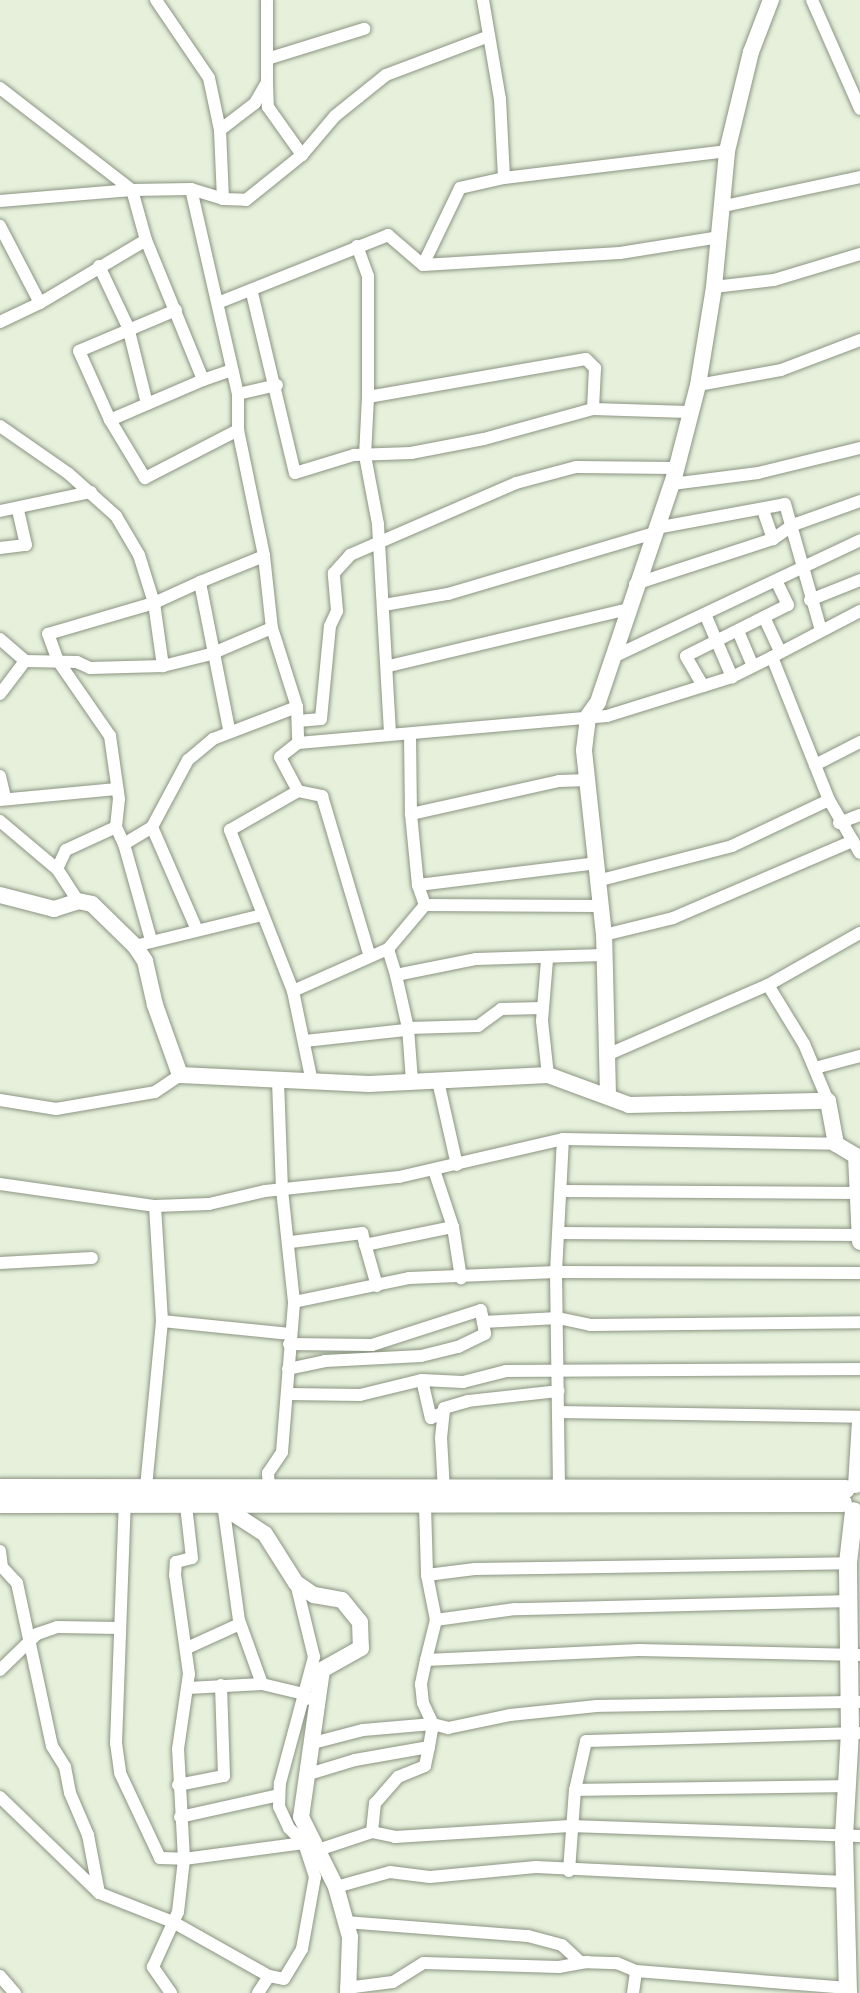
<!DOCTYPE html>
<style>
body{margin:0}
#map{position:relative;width:860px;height:1993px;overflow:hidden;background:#e6f0db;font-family:Rubik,sans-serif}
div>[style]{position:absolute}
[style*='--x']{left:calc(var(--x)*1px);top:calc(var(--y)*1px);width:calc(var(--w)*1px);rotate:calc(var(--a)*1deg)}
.roads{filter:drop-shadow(0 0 2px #8b9582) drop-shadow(0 0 2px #8b9582)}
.minor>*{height:12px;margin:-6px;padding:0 6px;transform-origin:6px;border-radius:6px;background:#fff}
.tertiary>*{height:16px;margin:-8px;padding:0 8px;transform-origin:8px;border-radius:8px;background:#fff}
.secondary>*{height:18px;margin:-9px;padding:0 9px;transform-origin:9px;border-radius:9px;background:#fff}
span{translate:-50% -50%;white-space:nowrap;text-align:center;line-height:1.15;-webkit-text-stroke:6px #fff;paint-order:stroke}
</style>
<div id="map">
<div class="roads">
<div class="minor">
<div style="--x:156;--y:0;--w:94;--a:55.8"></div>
<div style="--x:209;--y:78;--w:53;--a:78.1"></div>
<div style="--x:483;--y:0;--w:100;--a:80.3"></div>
<div style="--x:500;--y:99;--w:79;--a:87.1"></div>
<div style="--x:504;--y:178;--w:225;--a:-6.9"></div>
<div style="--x:812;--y:0;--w:119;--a:66.2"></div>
<div style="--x:267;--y:59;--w:102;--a:-17.2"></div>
<div style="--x:267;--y:83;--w:24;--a:88"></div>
<div style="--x:268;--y:107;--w:59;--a:54.7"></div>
<div style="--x:0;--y:88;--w:167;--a:37.7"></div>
<div style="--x:132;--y:190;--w:59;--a:-1"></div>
<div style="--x:191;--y:189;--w:210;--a:77.1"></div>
<div style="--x:238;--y:394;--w:36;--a:90"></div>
<div style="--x:238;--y:430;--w:129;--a:78.3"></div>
<div style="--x:264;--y:556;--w:72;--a:83.7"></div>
<div style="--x:272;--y:628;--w:83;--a:72.4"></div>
<div style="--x:297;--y:707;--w:36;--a:88"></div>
<div style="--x:298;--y:743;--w:310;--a:-5"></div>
<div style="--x:607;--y:716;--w:131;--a:-17.3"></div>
<div style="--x:732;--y:677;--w:45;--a:-26.6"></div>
<div style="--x:772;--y:657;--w:154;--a:68.3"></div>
<div style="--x:829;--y:800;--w:61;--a:59.7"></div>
<div style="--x:504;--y:178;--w:45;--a:167.2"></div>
<div style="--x:460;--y:188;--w:85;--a:115.7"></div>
<div style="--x:423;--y:265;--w:197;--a:-3.5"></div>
<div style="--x:620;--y:253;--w:101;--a:-9.1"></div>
<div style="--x:191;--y:189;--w:34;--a:17"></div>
<div style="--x:223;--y:199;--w:23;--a:2"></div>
<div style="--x:246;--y:200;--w:72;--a:-38.8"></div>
<div style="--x:302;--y:155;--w:51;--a:-49.8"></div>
<div style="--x:335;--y:116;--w:65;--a:-38.8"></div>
<div style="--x:386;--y:75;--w:110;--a:-20.7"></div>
<div style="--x:223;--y:199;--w:69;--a:-92.5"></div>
<div style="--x:220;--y:130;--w:44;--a:-37.6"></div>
<div style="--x:255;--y:103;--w:24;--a:-60"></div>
<div style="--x:267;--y:82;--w:82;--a:-90"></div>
<div style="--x:0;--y:201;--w:132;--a:-4.8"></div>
<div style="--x:132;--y:190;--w:52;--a:74.4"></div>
<div style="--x:146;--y:240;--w:123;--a:149.3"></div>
<div style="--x:40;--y:303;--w:87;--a:-117.5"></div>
<div style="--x:724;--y:206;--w:139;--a:-12"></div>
<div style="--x:146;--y:240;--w:151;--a:67.8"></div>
<div style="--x:203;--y:380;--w:31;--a:-19"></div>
<div style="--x:357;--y:246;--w:32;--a:70"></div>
<div style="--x:368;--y:276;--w:121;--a:90"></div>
<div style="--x:99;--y:266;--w:68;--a:64.6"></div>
<div style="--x:128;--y:327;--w:79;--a:76.1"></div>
<div style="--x:714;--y:287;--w:60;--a:-6.7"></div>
<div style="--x:774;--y:280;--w:90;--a:-16.8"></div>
<div style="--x:252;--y:293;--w:185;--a:76.6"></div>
<div style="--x:295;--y:473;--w:62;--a:-17"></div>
<div style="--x:354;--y:455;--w:57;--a:-2"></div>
<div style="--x:411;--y:453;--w:74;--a:-10.9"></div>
<div style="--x:484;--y:439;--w:113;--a:-15.4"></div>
<div style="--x:593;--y:409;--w:95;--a:1.8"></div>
<div style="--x:220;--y:302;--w:181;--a:-21.7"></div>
<div style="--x:388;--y:235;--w:46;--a:40.6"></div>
<div style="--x:176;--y:310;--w:105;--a:157.1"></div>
<div style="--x:79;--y:351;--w:76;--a:65.8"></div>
<div style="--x:110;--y:420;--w:68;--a:58.9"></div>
<div style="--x:145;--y:478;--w:105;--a:-27.3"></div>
<div style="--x:0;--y:322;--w:44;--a:-25.4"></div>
<div style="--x:698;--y:385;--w:84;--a:-10.2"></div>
<div style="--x:781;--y:370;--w:85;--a:-20.8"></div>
<div style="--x:238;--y:394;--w:40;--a:-13"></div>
<div style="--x:110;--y:420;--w:101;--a:-23.3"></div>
<div style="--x:0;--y:426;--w:84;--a:34.8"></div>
<div style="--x:69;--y:474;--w:63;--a:41.8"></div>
<div style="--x:116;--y:516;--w:45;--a:59.5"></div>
<div style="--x:139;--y:555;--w:50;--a:72.6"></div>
<div style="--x:154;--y:603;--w:64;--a:81.9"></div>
<div style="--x:672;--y:484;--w:87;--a:-7.3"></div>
<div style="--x:758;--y:473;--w:105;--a:-13.8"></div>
<div style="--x:763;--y:510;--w:31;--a:71"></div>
<div style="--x:0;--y:511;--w:93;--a:-11.8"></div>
<div style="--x:656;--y:528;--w:131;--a:-10.5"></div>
<div style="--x:785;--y:504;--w:131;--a:74.1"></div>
<div style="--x:0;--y:548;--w:26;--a:-7"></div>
<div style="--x:26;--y:545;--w:37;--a:-103"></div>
<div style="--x:635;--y:584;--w:145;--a:-18.1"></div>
<div style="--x:773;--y:539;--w:24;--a:-35"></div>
<div style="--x:793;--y:525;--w:71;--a:-19.7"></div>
<div style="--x:810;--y:600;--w:54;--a:-21.8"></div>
<div style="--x:384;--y:605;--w:65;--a:-9.8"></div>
<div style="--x:448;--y:594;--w:215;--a:-16.5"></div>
<div style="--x:705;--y:614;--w:69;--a:66.8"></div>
<div style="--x:764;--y:617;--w:38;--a:65"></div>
<div style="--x:738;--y:631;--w:38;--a:67"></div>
<div style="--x:0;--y:639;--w:33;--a:41"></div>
<div style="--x:613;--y:657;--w:273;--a:-25.3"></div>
<div style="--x:772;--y:657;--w:99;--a:-27.6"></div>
<div style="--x:389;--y:666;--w:246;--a:-13.4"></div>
<div style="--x:703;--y:686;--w:34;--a:-120"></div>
<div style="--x:686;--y:656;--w:114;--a:-26.6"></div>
<div style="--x:788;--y:605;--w:25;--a:-116"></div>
<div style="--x:0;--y:694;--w:41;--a:-52.9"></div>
<div style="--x:25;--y:661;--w:52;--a:1.1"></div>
<div style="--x:77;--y:662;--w:14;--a:25"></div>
<div style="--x:90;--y:668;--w:73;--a:-1.6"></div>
<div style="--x:163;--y:666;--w:49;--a:-14"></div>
<div style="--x:211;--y:654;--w:66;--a:-23.1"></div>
<div style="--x:298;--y:721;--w:23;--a:-5"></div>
<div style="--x:321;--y:719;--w:93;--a:-84.5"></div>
<div style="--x:330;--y:626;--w:17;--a:-65"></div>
<div style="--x:337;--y:611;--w:38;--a:-95"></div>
<div style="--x:334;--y:573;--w:24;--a:-48"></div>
<div style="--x:350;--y:555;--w:181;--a:-23.4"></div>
<div style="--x:516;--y:483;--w:62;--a:-14.9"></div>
<div style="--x:576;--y:467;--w:100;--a:0.6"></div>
<div style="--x:229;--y:729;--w:150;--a:-101.2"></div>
<div style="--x:200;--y:582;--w:69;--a:-22.1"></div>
<div style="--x:390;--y:733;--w:209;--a:-93.3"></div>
<div style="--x:378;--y:524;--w:69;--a:-100.8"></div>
<div style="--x:365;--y:456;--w:59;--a:-87.1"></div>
<div style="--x:368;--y:397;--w:221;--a:-9.9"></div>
<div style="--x:586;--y:359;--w:13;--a:45"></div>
<div style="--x:595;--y:368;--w:41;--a:92.8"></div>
<div style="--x:410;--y:734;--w:80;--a:89.3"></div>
<div style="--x:815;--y:765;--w:51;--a:-27.1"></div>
<div style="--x:0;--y:776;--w:22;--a:77"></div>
<div style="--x:589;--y:780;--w:30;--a:178"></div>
<div style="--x:559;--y:781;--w:152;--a:167.4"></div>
<div style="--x:411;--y:814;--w:71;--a:84.4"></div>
<div style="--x:418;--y:885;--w:21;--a:71"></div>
<div style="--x:425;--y:905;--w:172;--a:0.3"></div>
<div style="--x:298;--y:791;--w:25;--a:12"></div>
<div style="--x:322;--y:796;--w:165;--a:73.4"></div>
<div style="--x:0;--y:800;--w:117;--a:-5.4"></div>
<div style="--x:0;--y:821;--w:75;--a:40.1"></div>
<div style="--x:839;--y:823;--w:22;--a:-21"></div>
<div style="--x:116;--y:827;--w:28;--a:-84"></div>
<div style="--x:119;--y:799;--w:64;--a:-98.1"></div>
<div style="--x:110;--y:736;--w:91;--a:-124.7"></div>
<div style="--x:58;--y:661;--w:29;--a:-110"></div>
<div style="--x:48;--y:634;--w:110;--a:-16.3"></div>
<div style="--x:154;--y:603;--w:51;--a:-24.5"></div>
<div style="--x:152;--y:827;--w:112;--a:66.4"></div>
<div style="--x:124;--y:844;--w:100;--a:74.3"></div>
<div style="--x:597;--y:881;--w:139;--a:-14.5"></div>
<div style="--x:732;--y:846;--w:107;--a:-25.4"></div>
<div style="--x:418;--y:885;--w:179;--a:-7"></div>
<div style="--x:78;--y:901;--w:38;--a:-123"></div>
<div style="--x:57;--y:869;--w:21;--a:-65"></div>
<div style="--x:66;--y:850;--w:55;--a:-24.7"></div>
<div style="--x:116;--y:827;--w:19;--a:65"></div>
<div style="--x:124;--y:844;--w:33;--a:-31"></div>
<div style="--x:152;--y:827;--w:76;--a:-61.8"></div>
<div style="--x:188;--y:760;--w:33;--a:-40"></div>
<div style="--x:213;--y:739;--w:90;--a:-20.9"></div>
<div style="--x:604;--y:935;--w:71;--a:-13.8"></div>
<div style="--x:673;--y:918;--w:196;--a:-23.2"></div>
<div style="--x:135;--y:946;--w:131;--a:-13.7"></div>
<div style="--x:388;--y:949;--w:57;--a:-49.9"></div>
<div style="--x:547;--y:960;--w:61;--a:94.7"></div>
<div style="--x:542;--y:1021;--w:54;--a:83.7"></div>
<div style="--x:293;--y:991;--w:173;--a:-111.4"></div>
<div style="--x:230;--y:830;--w:78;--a:-29.8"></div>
<div style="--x:298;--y:791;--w:38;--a:-118"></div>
<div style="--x:280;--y:757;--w:23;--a:-38"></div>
<div style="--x:408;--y:1028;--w:70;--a:-1.6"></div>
<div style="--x:478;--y:1026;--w:29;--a:-36"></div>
<div style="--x:501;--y:1009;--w:42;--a:-1.4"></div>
<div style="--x:305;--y:1041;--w:101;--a:-6.3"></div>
<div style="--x:609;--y:1054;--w:173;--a:-23.5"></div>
<div style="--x:815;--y:1068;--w:47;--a:-14.9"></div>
<div style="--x:412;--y:1081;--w:53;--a:-94.3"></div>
<div style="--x:408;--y:1028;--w:54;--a:-102.8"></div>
<div style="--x:396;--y:975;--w:82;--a:-11.3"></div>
<div style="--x:476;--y:959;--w:127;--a:-1.8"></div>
<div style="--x:438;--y:1081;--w:86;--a:77.3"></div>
<div style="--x:312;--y:1082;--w:93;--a:-101.8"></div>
<div style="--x:293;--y:991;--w:104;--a:-23.9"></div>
<div style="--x:388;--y:949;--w:27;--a:73"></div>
<div style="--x:0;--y:1100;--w:57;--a:9.1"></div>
<div style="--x:56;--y:1109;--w:100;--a:-9.7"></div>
<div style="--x:155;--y:1092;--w:30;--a:-34"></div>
<div style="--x:828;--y:1101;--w:62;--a:-112.8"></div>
<div style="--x:804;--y:1044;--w:69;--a:-121.4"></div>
<div style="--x:768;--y:985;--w:106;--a:-29.5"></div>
<div style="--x:434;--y:1170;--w:60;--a:71.6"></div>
<div style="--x:0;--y:1184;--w:157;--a:8.1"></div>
<div style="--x:155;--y:1206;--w:115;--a:86.5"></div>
<div style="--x:162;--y:1321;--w:176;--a:95.5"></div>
<div style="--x:562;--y:1191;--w:298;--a:0.4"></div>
<div style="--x:155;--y:1206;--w:54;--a:-2.1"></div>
<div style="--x:209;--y:1204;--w:57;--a:-13.1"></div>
<div style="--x:265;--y:1191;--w:135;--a:-6"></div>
<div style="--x:399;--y:1177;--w:168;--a:-13"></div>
<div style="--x:563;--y:1139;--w:273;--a:1"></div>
<div style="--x:558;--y:1233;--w:302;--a:0.4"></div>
<div style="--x:291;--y:1242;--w:72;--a:-7.2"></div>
<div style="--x:362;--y:1233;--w:55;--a:74.2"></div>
<div style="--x:365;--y:1245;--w:90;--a:-11.6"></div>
<div style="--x:453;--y:1227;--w:52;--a:81.1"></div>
<div style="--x:0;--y:1263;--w:92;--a:-3.1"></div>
<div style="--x:294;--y:1302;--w:117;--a:-11.8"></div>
<div style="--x:409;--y:1278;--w:147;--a:-2.3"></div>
<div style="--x:556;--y:1272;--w:304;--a:0.2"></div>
<div style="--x:162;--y:1321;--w:129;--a:5.8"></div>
<div style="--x:289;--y:1344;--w:83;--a:0.7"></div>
<div style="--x:372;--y:1345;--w:114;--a:-17.8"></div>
<div style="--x:481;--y:1310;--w:12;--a:81"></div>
<div style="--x:483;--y:1322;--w:75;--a:-3.1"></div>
<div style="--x:558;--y:1318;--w:33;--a:12"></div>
<div style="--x:590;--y:1325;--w:270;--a:-0.6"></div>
<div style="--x:288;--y:1369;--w:38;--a:-12"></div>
<div style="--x:325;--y:1361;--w:96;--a:-3"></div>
<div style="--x:421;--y:1356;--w:38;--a:-14"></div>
<div style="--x:458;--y:1347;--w:30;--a:-26"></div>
<div style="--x:485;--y:1334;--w:18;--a:-99"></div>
<div style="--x:422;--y:1380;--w:39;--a:77"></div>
<div style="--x:431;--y:1418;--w:14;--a:-25"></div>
<div style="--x:288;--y:1394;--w:72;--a:0.8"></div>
<div style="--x:360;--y:1395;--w:64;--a:-13.6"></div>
<div style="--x:422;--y:1380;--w:41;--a:2.8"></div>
<div style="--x:463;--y:1382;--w:44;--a:-14.3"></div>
<div style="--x:506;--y:1371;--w:354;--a:-0.3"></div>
<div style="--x:558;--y:1412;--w:302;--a:0.9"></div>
<div style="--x:269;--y:1488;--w:15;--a:-94"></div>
<div style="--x:268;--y:1473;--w:25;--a:-56"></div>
<div style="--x:282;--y:1452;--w:150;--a:-85.4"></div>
<div style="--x:294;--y:1302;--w:113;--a:-96.1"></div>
<div style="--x:282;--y:1190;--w:107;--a:-92.1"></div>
<div style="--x:559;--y:1488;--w:216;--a:-90.8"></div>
<div style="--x:556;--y:1272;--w:133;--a:-87"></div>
<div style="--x:444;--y:1491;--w:53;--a:-93.2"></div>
<div style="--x:441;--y:1438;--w:30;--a:-84"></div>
<div style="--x:444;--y:1408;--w:25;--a:-16"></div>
<div style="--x:468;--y:1401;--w:91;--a:-6.3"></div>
<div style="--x:125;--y:1498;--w:245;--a:92.1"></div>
<div style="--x:116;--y:1743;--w:30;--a:82"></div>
<div style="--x:120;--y:1773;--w:94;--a:64.8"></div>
<div style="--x:160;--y:1858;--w:24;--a:2"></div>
<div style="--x:184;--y:1859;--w:121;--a:-7.6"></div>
<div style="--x:304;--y:1843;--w:16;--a:27"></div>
<div style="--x:318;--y:1850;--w:57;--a:-18.4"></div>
<div style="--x:372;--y:1832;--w:24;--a:12"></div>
<div style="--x:395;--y:1837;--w:175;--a:-3.6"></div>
<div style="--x:570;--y:1826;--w:290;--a:2"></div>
<div style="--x:425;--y:1506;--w:69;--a:88.3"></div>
<div style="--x:427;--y:1575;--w:46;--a:78.7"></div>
<div style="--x:224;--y:1511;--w:110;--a:82.2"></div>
<div style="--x:239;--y:1620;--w:68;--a:70.2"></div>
<div style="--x:0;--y:1551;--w:16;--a:83"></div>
<div style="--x:2;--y:1567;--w:22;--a:47"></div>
<div style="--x:17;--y:1583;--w:167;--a:77.9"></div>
<div style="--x:52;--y:1746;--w:25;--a:58"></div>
<div style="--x:65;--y:1767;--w:26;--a:79"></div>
<div style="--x:70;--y:1793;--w:46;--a:66.8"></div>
<div style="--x:88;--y:1835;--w:59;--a:79.3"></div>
<div style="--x:427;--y:1575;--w:48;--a:-7.1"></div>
<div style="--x:475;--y:1569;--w:373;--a:-0.9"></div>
<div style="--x:851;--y:1601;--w:336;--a:178.6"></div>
<div style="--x:515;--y:1609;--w:80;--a:172.1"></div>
<div style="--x:436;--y:1620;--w:41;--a:104"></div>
<div style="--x:426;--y:1660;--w:213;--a:-2.7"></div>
<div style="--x:639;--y:1650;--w:221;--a:1.3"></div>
<div style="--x:187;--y:1648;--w:58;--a:-24.4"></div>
<div style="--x:426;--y:1660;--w:25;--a:102"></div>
<div style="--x:421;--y:1684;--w:19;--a:84"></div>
<div style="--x:423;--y:1703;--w:23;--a:65"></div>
<div style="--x:433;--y:1724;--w:23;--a:100"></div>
<div style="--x:0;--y:1670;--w:52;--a:-44.2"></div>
<div style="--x:37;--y:1634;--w:21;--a:-19"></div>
<div style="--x:57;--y:1627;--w:63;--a:0.9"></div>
<div style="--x:188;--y:1688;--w:74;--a:-3.1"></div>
<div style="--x:262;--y:1684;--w:43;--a:13.4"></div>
<div style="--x:304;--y:1694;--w:6;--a:51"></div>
<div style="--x:313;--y:1743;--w:52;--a:-14.6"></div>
<div style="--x:363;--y:1730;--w:70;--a:-4.9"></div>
<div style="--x:433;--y:1724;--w:16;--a:15"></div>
<div style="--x:448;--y:1728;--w:63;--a:-11.8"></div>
<div style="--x:510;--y:1715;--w:87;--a:-5.9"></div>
<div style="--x:597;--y:1706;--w:263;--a:-0.9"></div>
<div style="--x:309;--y:1774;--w:48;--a:-16.9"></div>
<div style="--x:355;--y:1760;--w:75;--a:-10"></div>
<div style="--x:429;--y:1747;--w:19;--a:102"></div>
<div style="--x:425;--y:1766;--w:29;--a:158"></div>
<div style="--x:398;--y:1777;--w:35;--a:131"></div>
<div style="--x:375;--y:1803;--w:29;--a:96"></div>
<div style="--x:178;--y:1785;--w:47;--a:-11.1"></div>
<div style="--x:224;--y:1776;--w:91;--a:-91.9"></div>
<div style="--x:575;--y:1790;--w:272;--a:-0.8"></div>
<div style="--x:0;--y:1797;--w:138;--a:44.1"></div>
<div style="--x:99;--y:1893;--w:79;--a:21.4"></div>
<div style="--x:173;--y:1922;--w:110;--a:29.4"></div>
<div style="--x:180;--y:1817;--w:101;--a:-12.5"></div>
<div style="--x:569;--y:1871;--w:81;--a:-85.8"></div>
<div style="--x:575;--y:1790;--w:50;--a:-77.3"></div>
<div style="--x:586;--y:1741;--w:274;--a:-1.7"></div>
<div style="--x:336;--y:1887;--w:56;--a:-15.5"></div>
<div style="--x:390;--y:1872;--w:40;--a:7.1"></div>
<div style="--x:430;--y:1877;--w:106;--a:-5.4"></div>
<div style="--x:536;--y:1867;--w:309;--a:2.8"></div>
<div style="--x:345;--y:1922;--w:184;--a:4.4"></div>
<div style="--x:528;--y:1936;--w:35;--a:15"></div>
<div style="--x:562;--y:1945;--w:25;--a:43"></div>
<div style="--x:580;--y:1962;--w:37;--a:2"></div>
<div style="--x:617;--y:1963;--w:21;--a:23"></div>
<div style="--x:636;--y:1971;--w:213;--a:4.6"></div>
<div style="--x:0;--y:1976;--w:23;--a:49"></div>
<div style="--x:346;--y:1988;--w:47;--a:-7.3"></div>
<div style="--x:393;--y:1982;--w:36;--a:-32"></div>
<div style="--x:424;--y:1963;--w:135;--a:1.7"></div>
<div style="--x:559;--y:1967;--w:29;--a:-10"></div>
<div style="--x:171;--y:1993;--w:32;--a:-125"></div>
<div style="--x:153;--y:1967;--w:60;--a:-65.6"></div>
<div style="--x:178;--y:1912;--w:53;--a:-83.5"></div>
<div style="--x:184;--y:1859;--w:110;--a:-93.1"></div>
<div style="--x:178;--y:1749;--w:76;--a:-81.7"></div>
<div style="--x:189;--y:1674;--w:100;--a:-98"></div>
<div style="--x:175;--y:1575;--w:13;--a:-86"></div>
<div style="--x:176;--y:1562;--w:16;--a:-14"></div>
<div style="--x:192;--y:1558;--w:53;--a:-96.5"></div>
<div style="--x:258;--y:1993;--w:20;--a:-57"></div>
<div style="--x:269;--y:1976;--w:15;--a:11"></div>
<div style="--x:284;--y:1979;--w:35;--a:-59"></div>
<div style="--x:302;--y:1949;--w:73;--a:-79.8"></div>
<div style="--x:315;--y:1877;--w:36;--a:-108"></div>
<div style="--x:304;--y:1843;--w:21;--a:-135"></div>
<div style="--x:289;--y:1828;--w:23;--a:-115"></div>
<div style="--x:279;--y:1807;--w:24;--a:-88"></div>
<div style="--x:280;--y:1783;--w:131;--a:-74.9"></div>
<div style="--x:314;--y:1657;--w:76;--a:-103.7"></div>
<div style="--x:633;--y:1993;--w:22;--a:-82"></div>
</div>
<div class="tertiary">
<div style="--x:0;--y:895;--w:56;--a:14.5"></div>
<div style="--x:54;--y:909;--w:25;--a:-18"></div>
<div style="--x:78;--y:901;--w:14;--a:12"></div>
<div style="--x:92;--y:904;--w:60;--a:44.3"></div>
<div style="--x:135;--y:946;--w:18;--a:56"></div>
<div style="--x:145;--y:961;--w:45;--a:77.2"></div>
<div style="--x:155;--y:1005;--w:74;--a:70.3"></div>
<div style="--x:180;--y:1075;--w:189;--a:2.7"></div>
<div style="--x:369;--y:1084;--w:179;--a:-2.9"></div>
<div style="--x:548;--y:1075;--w:86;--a:20.3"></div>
<div style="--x:629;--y:1105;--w:199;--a:-1.2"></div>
<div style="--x:828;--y:1101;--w:44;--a:79.5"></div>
<div style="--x:836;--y:1144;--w:23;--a:31"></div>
<div style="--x:856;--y:1156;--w:86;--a:87.3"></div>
<div style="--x:608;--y:1095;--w:160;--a:-91.4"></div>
<div style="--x:604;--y:935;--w:186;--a:-96.2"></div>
<div style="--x:584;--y:750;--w:34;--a:-83"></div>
<div style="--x:588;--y:716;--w:17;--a:-54"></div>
<div style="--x:598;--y:702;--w:237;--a:-71.3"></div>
<div style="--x:674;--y:478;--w:96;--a:-75.5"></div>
<div style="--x:698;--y:385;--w:99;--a:-80.7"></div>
<div style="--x:714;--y:287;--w:137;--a:-84.5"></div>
<div style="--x:727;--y:151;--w:102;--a:-76.4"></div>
<div style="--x:751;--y:52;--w:56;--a:-69"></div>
<div style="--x:856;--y:1485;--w:64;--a:-86.4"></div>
<div style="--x:222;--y:1506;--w:51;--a:33.1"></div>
<div style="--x:265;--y:1534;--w:58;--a:57.7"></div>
<div style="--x:296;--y:1583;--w:22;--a:34"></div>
<div style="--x:314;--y:1595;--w:28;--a:10"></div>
<div style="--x:342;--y:1600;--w:28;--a:51"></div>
<div style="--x:360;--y:1622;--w:26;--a:88"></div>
<div style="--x:361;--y:1648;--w:45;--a:150.6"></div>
<div style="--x:322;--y:1670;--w:148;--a:98.1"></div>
<div style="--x:301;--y:1817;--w:78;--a:63.4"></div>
<div style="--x:336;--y:1887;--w:52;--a:74.4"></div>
<div style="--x:350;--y:1937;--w:56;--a:92"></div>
</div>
<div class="secondary">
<div style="--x:0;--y:1488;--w:846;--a:0.07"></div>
<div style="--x:0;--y:1504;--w:843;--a:-0.07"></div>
<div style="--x:848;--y:1993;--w:157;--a:-91.5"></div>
<div style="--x:844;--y:1836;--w:103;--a:-86.7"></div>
<div style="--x:850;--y:1733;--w:170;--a:-90.7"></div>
<div style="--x:848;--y:1563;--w:52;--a:-83.4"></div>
</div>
</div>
</div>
